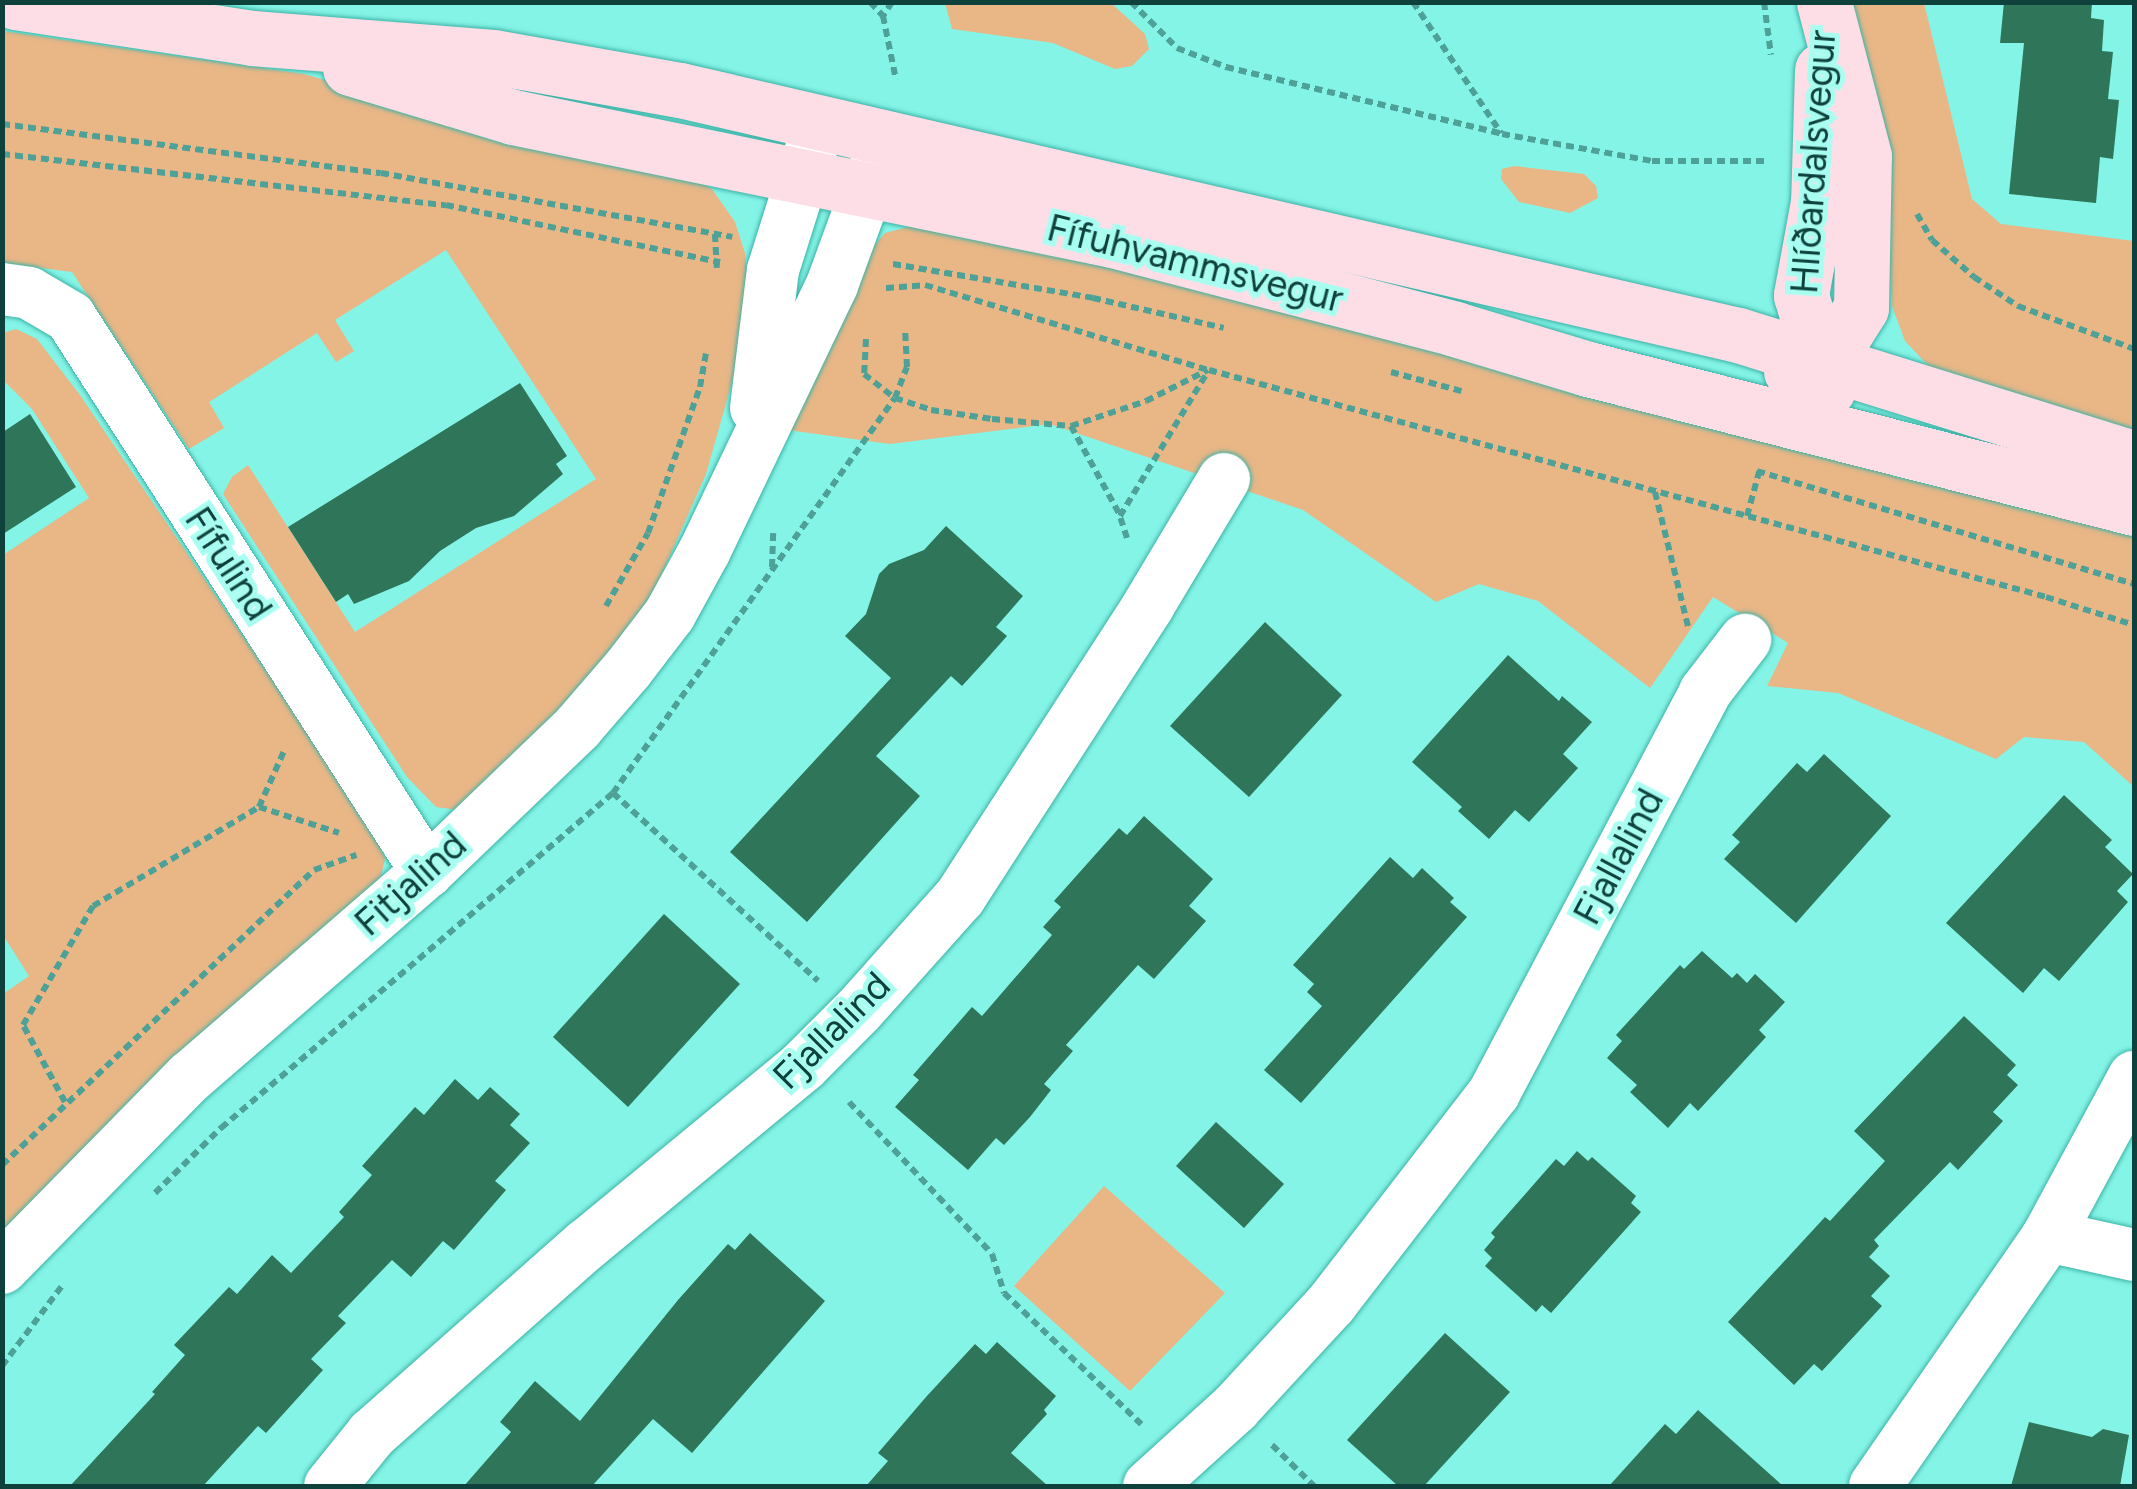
<!DOCTYPE html>
<meta charset="utf-8">
<style>
body{margin:0}
#map{position:relative;width:2137px;height:1489px;overflow:hidden;background:#84f4e6;font-family:Figtree,sans-serif}
div>[style]{position:absolute}
[style*='--x']{left:calc(var(--x)*1px);top:calc(var(--y)*1px);width:calc(var(--w)*1px);rotate:calc(var(--a)*1deg)}
.green>*{inset:0;background:#e9b686}
.building>*{inset:0;background:#2e755a}
.path>*{height:6px;margin-top:-3px;transform-origin:0;background:repeating-linear-gradient(90deg,#4da197 0 8px,transparent 0 13px)}
.roads{filter:drop-shadow(0 0 2px #3cb3a6) drop-shadow(0 0 2px #3cb3a6)}
.street>*{height:52px;margin:-26px;padding:0 26px;transform-origin:26px;border-radius:26px;background:#fff}
.secondary>*{height:55px;margin:-27.5px;padding:0 27.5px;transform-origin:27.5px;border-radius:27.5px;background:#fddee6}
span{translate:-50% -50%;white-space:nowrap;text-align:center;line-height:1.15;-webkit-text-stroke:10px #a8fef1;paint-order:stroke}
.street-label{font-size:38px;color:#0e413c}
.frame{position:absolute;inset:0;border:5px solid #0e413c;pointer-events:none}
</style>
<div id="map">
<div class="green">
<div style="clip-path:polygon(945px 3px,1111px 3px,1145px 34px,1149px 49px,1132px 66px,1115px 69px,1053px 43px,952px 29px)"></div>
<div style="clip-path:polygon(1851px 3px,1924px 3px,1972px 199px,2001px 224px,2134px 241px,2134px 441px,1939px 377px,1905px 341px,1892px 306px,1883px 178px)"></div>
<div style="clip-path:polygon(3px 31px,304px 74px,542px 144px,679px 171px,712px 189px,735px 222px,745px 253px,749px 294px,734px 375px,706px 474px,653px 594px,579px 698px,458px 810px,436px 807px,407px 777px,223px 494px,232px 477px,248px 465px,355px 632px,596px 479px,446px 250px,335px 320px,354px 351px,336px 362px,317px 333px,209px 402px,224px 428px,189px 449px,72px 272px,3px 263px)"></div>
<div style="clip-path:polygon(1514px 166px,1584px 174px,1596px 186px,1598px 198px,1570px 213px,1519px 202px,1501px 179px,1502px 169px)"></div>
<div style="clip-path:polygon(948px 225px,2134px 522px,2134px 787px,2084px 742px,2024px 737px,1996px 759px,1838px 693px,1767px 686px,1788px 643px,1713px 597px,1650px 688px,1538px 601px,1479px 584px,1436px 602px,1303px 510px,1050px 424px,890px 444px,780px 429px,867px 254px,885px 233px,912px 226px)"></div>
<div style="clip-path:polygon(16px 329px,37px 339px,80px 395px,368px 821px,385px 858px,379px 886px,3px 1231px,3px 994px,29px 976px,3px 935px,3px 555px,89px 498px,32px 409px,3px 380px,3px 333px)"></div>
<div style="clip-path:polygon(1104px 1186px,1225px 1293px,1130px 1391px,1014px 1286px)"></div>
</div>
<div class="building">
<div style="clip-path:polygon(2004px 2px,2092px 2px,2091px 18px,2104px 20px,2102px 51px,2113px 52px,2108px 99px,2119px 100px,2113px 159px,2100px 157px,2096px 203px,2009px 194px,2024px 43px,2000px 43px)"></div>
<div style="clip-path:polygon(520px 383px,567px 456px,556px 464px,563px 474px,514px 516px,476px 528px,440px 551px,409px 581px,354px 604px,348px 594px,336px 602px,288px 527px)"></div>
<div style="clip-path:polygon(30px 414px,76px 487px,3px 534px,3px 432px)"></div>
<div style="clip-path:polygon(946px 526px,1023px 596px,996px 627px,1007px 636px,984px 662px,962px 686px,951px 676px,876px 756px,920px 796px,807px 922px,730px 852px,891px 678px,845px 636px,866px 614px,879px 574px,889px 564px,924px 550px)"></div>
<div style="clip-path:polygon(1265px 622px,1342px 695px,1249px 797px,1170px 726px)"></div>
<div style="clip-path:polygon(1508px 655px,1559px 701px,1562px 696px,1592px 722px,1563px 754px,1578px 768px,1529px 822px,1515px 810px,1489px 839px,1458px 811px,1462px 807px,1412px 762px)"></div>
<div style="clip-path:polygon(1824px 754px,1891px 816px,1796px 923px,1724px 859px,1740px 842px,1732px 835px,1797px 763px,1807px 772px)"></div>
<div style="clip-path:polygon(2064px 795px,2112px 840px,2105px 847px,2133px 874px,2117px 891px,2128px 902px,2059px 981px,2044px 968px,2023px 993px,1946px 923px)"></div>
<div style="clip-path:polygon(1144px 816px,1213px 879px,1189px 906px,1206px 921px,1154px 979px,1138px 965px,1066px 1045px,1073px 1051px,1044px 1084px,1051px 1090px,1030px 1117px,1004px 1145px,996px 1138px,968px 1170px,895px 1107px,919px 1080px,913px 1075px,972px 1007px,982px 1016px,1052px 935px,1043px 927px,1061px 907px,1054px 901px,1119px 828px,1127px 835px)"></div>
<div style="clip-path:polygon(1390px 857px,1413px 878px,1422px 868px,1454px 898px,1450px 902px,1467px 917px,1301px 1103px,1264px 1070px,1322px 1006px,1307px 992px,1314px 984px,1293px 965px)"></div>
<div style="clip-path:polygon(664px 914px,740px 984px,628px 1107px,553px 1037px)"></div>
<div style="clip-path:polygon(1702px 951px,1732px 978px,1737px 973px,1747px 983px,1755px 974px,1785px 1002px,1759px 1030px,1766px 1037px,1698px 1111px,1690px 1103px,1668px 1128px,1630px 1092px,1637px 1085px,1607px 1058px,1622px 1041px,1616px 1035px,1680px 965px,1684px 969px)"></div>
<div style="clip-path:polygon(1964px 1016px,2016px 1065px,2007px 1075px,2018px 1085px,1993px 1112px,2003px 1121px,1958px 1170px,1950px 1162px,1874px 1240px,1879px 1246px,1869px 1257px,1890px 1276px,1871px 1296px,1882px 1306px,1822px 1371px,1814px 1364px,1794px 1385px,1728px 1322px,1825px 1217px,1830px 1221px,1885px 1161px,1854px 1131px)"></div>
<div style="clip-path:polygon(455px 1079px,478px 1100px,490px 1087px,520px 1114px,510px 1125px,530px 1143px,495px 1181px,506px 1190px,454px 1250px,443px 1241px,411px 1277px,392px 1260px,338px 1316px,346px 1323px,311px 1359px,323px 1370px,266px 1433px,258px 1426px,203px 1486px,70px 1486px,155px 1394px,152px 1392px,185px 1355px,174px 1345px,229px 1287px,237px 1294px,272px 1255px,291px 1273px,344px 1217px,339px 1212px,372px 1175px,362px 1166px,415px 1107px,424px 1115px)"></div>
<div style="clip-path:polygon(1216px 1122px,1284px 1184px,1244px 1228px,1176px 1166px)"></div>
<div style="clip-path:polygon(1577px 1151px,1588px 1161px,1592px 1157px,1636px 1196px,1631px 1203px,1641px 1212px,1551px 1313px,1542px 1305px,1536px 1312px,1485px 1266px,1492px 1258px,1484px 1250px,1495px 1237px,1491px 1233px,1556px 1159px,1564px 1166px)"></div>
<div style="clip-path:polygon(750px 1233px,825px 1301px,692px 1453px,653px 1419px,592px 1486px,464px 1486px,511px 1432px,500px 1422px,535px 1381px,580px 1421px,678px 1300px,728px 1244px,735px 1250px)"></div>
<div style="clip-path:polygon(1445px 1333px,1510px 1392px,1424px 1486px,1398px 1486px,1347px 1440px)"></div>
<div style="clip-path:polygon(997px 1342px,1056px 1396px,1044px 1410px,1047px 1414px,1011px 1453px,1048px 1486px,866px 1486px,888px 1461px,878px 1453px,926px 1397px,975px 1344px,986px 1354px)"></div>
<div style="clip-path:polygon(1698px 1410px,1783px 1486px,1609px 1486px,1665px 1424px,1676px 1434px)"></div>
<div style="clip-path:polygon(2029px 1422px,2092px 1437px,2103px 1429px,2129px 1435px,2120px 1486px,2011px 1486px)"></div>
</div>
<div class="path">
<div style="--x:870;--y:2;--w:19;--a:47"></div>
<div style="--x:892;--y:2;--w:17;--a:123"></div>
<div style="--x:883;--y:16;--w:65;--a:78.5"></div>
<div style="--x:1131;--y:2;--w:65;--a:45"></div>
<div style="--x:1177;--y:48;--w:53;--a:21.2"></div>
<div style="--x:1226;--y:67;--w:284;--a:13.6"></div>
<div style="--x:1502;--y:134;--w:152;--a:10.2"></div>
<div style="--x:1652;--y:161;--w:115;--a:0"></div>
<div style="--x:1413;--y:2;--w:158;--a:56.1"></div>
<div style="--x:1764;--y:2;--w:53;--a:82.5"></div>
<div style="--x:2;--y:124;--w:382;--a:7.4"></div>
<div style="--x:381;--y:173;--w:357;--a:10.3"></div>
<div style="--x:2;--y:154;--w:447;--a:6.6"></div>
<div style="--x:446;--y:205;--w:280;--a:11.8"></div>
<div style="--x:1917;--y:214;--w:30;--a:60"></div>
<div style="--x:1932;--y:240;--w:56;--a:41.4"></div>
<div style="--x:1974;--y:277;--w:53;--a:33.4"></div>
<div style="--x:2018;--y:306;--w:124;--a:20.3"></div>
<div style="--x:715;--y:234;--w:34;--a:87"></div>
<div style="--x:893;--y:264;--w:203;--a:9.6"></div>
<div style="--x:1093;--y:298;--w:134;--a:12.9"></div>
<div style="--x:886;--y:288;--w:39;--a:-4"></div>
<div style="--x:925;--y:285;--w:296;--a:16.7"></div>
<div style="--x:1209;--y:370;--w:867;--a:15.17"></div>
<div style="--x:2046;--y:597;--w:92;--a:17.7"></div>
<div style="--x:866;--y:339;--w:35;--a:93"></div>
<div style="--x:864;--y:374;--w:39;--a:38"></div>
<div style="--x:895;--y:398;--w:38;--a:18"></div>
<div style="--x:931;--y:410;--w:62;--a:8.4"></div>
<div style="--x:992;--y:419;--w:79;--a:5.1"></div>
<div style="--x:1071;--y:426;--w:79;--a:-18.4"></div>
<div style="--x:1146;--y:401;--w:69;--a:-26.6"></div>
<div style="--x:1391;--y:372;--w:73;--a:15.2"></div>
<div style="--x:1071;--y:426;--w:102;--a:61.2"></div>
<div style="--x:1757;--y:471;--w:394;--a:16.7"></div>
<div style="--x:1655;--y:492;--w:142;--a:76.2"></div>
<div style="--x:1747;--y:516;--w:46;--a:-74.7"></div>
<div style="--x:1127;--y:538;--w:23;--a:-108"></div>
<div style="--x:1120;--y:516;--w:170;--a:-58.7"></div>
<div style="--x:772;--y:567;--w:34;--a:-88"></div>
<div style="--x:606;--y:606;--w:84;--a:-60.1"></div>
<div style="--x:648;--y:533;--w:155;--a:-70.4"></div>
<div style="--x:700;--y:387;--w:34;--a:-80"></div>
<div style="--x:613;--y:793;--w:278;--a:42.5"></div>
<div style="--x:259;--y:807;--w:64;--a:-65.9"></div>
<div style="--x:65;--y:1102;--w:88;--a:-118.6"></div>
<div style="--x:23;--y:1025;--w:138;--a:-59.5"></div>
<div style="--x:93;--y:906;--w:193;--a:-30.8"></div>
<div style="--x:259;--y:807;--w:84;--a:18"></div>
<div style="--x:849;--y:1102;--w:209;--a:46.7"></div>
<div style="--x:992;--y:1254;--w:41;--a:72.9"></div>
<div style="--x:1004;--y:1293;--w:190;--a:43.7"></div>
<div style="--x:2;--y:1165;--w:429;--a:-43.4"></div>
<div style="--x:314;--y:870;--w:45;--a:-19.7"></div>
<div style="--x:155;--y:1193;--w:93;--a:-44.6"></div>
<div style="--x:221;--y:1128;--w:516;--a:-40.52"></div>
<div style="--x:613;--y:793;--w:485;--a:-54.5"></div>
<div style="--x:895;--y:398;--w:33;--a:-69"></div>
<div style="--x:907;--y:367;--w:35;--a:-93"></div>
<div style="--x:2;--y:1366;--w:99;--a:-53.2"></div>
<div style="--x:1272;--y:1445;--w:59;--a:44.3"></div>
</div>
<div class="roads">
<div class="street">
<div style="--x:2;--y:289;--w:27;--a:8"></div>
<div style="--x:29;--y:293;--w:48;--a:30.3"></div>
<div style="--x:70;--y:317;--w:660;--a:57.25"></div>
<div style="--x:756;--y:408;--w:139;--a:-83"></div>
<div style="--x:773;--y:270;--w:143;--a:-72.5"></div>
<div style="--x:2048;--y:1236;--w:88;--a:12.5"></div>
<div style="--x:2;--y:1268;--w:268;--a:-45.5"></div>
<div style="--x:190;--y:1077;--w:313;--a:-40.9"></div>
<div style="--x:427;--y:872;--w:208;--a:-43.8"></div>
<div style="--x:577;--y:728;--w:78;--a:-49.2"></div>
<div style="--x:628;--y:669;--w:69;--a:-52.6"></div>
<div style="--x:670;--y:614;--w:73;--a:-61.3"></div>
<div style="--x:705;--y:550;--w:294;--a:-64.4"></div>
<div style="--x:832;--y:285;--w:146;--a:-69.9"></div>
<div style="--x:330;--y:1486;--w:67;--a:-51.1"></div>
<div style="--x:372;--y:1434;--w:286;--a:-41.5"></div>
<div style="--x:586;--y:1245;--w:281;--a:-39.5"></div>
<div style="--x:803;--y:1066;--w:79;--a:-45"></div>
<div style="--x:859;--y:1010;--w:152;--a:-48.2"></div>
<div style="--x:960;--y:897;--w:346;--a:-57.1"></div>
<div style="--x:1148;--y:606;--w:148;--a:-59.1"></div>
<div style="--x:1149;--y:1486;--w:116;--a:-42.2"></div>
<div style="--x:1235;--y:1408;--w:142;--a:-47.3"></div>
<div style="--x:1331;--y:1304;--w:267;--a:-52.3"></div>
<div style="--x:1494;--y:1093;--w:453;--a:-62.2"></div>
<div style="--x:1705;--y:692;--w:66;--a:-52.4"></div>
<div style="--x:1875;--y:1486;--w:304;--a:-55.3"></div>
<div style="--x:2048;--y:1236;--w:181;--a:-61.6"></div>
</div>
<div class="secondary">
<div style="--x:15;--y:2;--w:240;--a:8.6"></div>
<div style="--x:252;--y:38;--w:243;--a:4.5"></div>
<div style="--x:494;--y:57;--w:189;--a:10.1"></div>
<div style="--x:680;--y:90;--w:1086;--a:13.04"></div>
<div style="--x:1738;--y:335;--w:415;--a:17.3"></div>
<div style="--x:350;--y:68;--w:170;--a:16.7"></div>
<div style="--x:513;--y:117;--w:611;--a:11.6"></div>
<div style="--x:1112;--y:240;--w:354;--a:14.5"></div>
<div style="--x:1455;--y:329;--w:139;--a:16.7"></div>
<div style="--x:1588;--y:369;--w:563;--a:14.28"></div>
<div style="--x:1822;--y:70;--w:132;--a:91.7"></div>
<div style="--x:1818;--y:202;--w:95;--a:100.4"></div>
<div style="--x:1801;--y:295;--w:98;--a:74"></div>
<div style="--x:1791;--y:371;--w:27;--a:-24"></div>
<div style="--x:1816;--y:360;--w:38;--a:-42"></div>
<div style="--x:1844;--y:335;--w:32;--a:-58"></div>
<div style="--x:1861;--y:308;--w:152;--a:-88.9"></div>
<div style="--x:1864;--y:156;--w:159;--a:-104.6"></div>
</div>
</div>
<div class="street-label">
<span style="left:1814px;top:162px;rotate:-86deg">Hlíðardalsvegur</span>
<span style="left:1195px;top:264px;rotate:14deg">Fífuhvammsvegur</span>
<span style="left:228px;top:564px;rotate:57deg">Fífulind</span>
<span style="left:1619px;top:857px;rotate:-62deg">Fjallalind</span>
<span style="left:411px;top:884px;rotate:-42deg">Fitjalind</span>
<span style="left:832px;top:1031px;rotate:-45deg">Fjallalind</span>
</div>
<div class="frame"></div>
</div>
